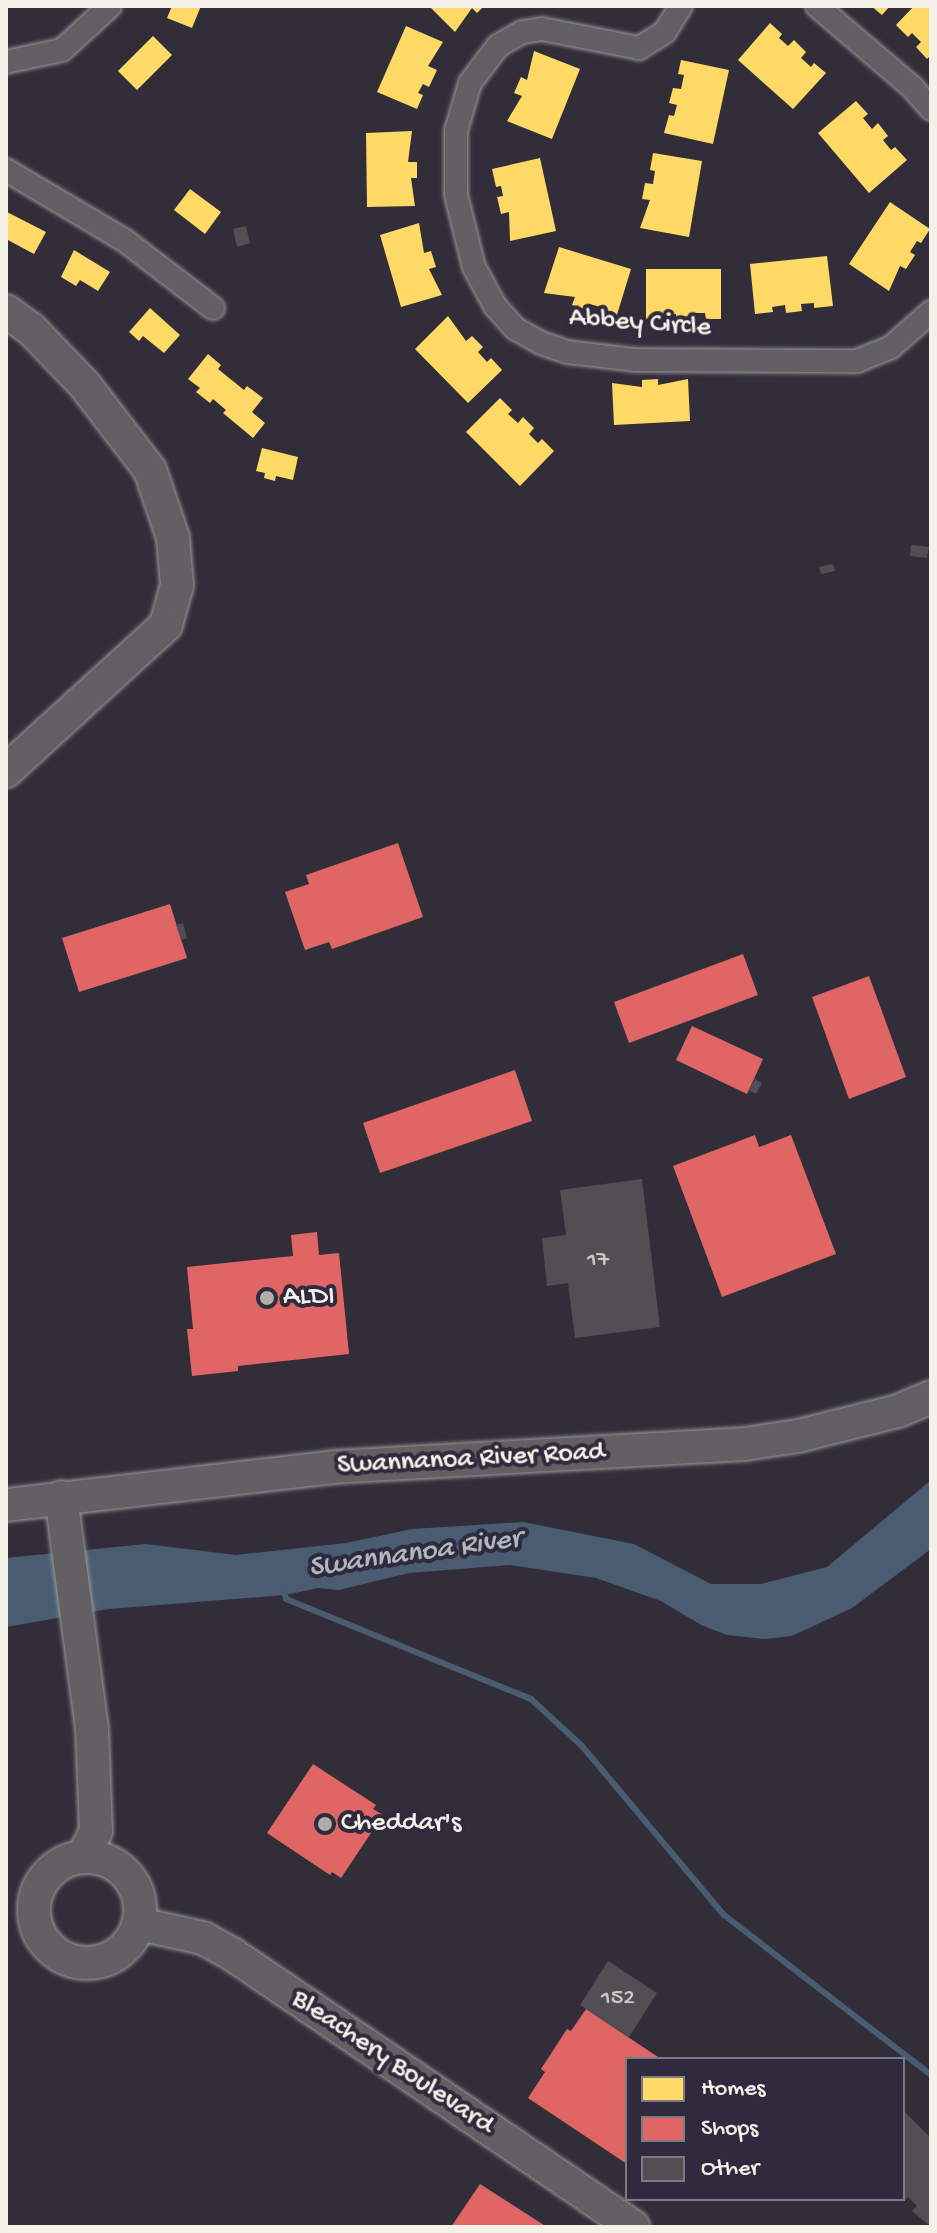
<!DOCTYPE html>
<style>
body{margin:0}
#map{position:relative;width:937px;height:2233px;overflow:hidden;background:#312e39;font-family:"Gochi Hand",sans-serif}
div>[style]{position:absolute}
[style*='--x']{left:calc(var(--x)*1px);top:calc(var(--y)*1px);width:calc(var(--w)*1px);rotate:calc(var(--a)*1deg)}
.water>*{inset:0;background:#495c71}
.homes>*{inset:0;background:#ffd966}
.shops>*{inset:0;background:#e06666}
.stream>*{height:6px;margin:-3px;padding:0 3px;transform-origin:3px;border-radius:3px;background:#495c71}
.building>*{inset:0;background:#534d54}
.roads{filter:drop-shadow(0 0 2px #9a989b) drop-shadow(0 0 2px #9a989b)}
.street>*{height:22px;margin:-11px;padding:0 11px;transform-origin:11px;border-radius:11px;background:#626063}
.secondary>*{height:32px;margin:-16px;padding:0 16px;transform-origin:16px;border-radius:16px;background:#626063}
.secondary>.ring{margin:-16px;padding:0;box-sizing:content-box;background:none;border:32px solid #626063;border-radius:50%}
.dots>*{width:22px;height:22px;translate:-50% -50%;box-sizing:border-box;border:4px solid #2f2a3d;border-radius:50%}
span{translate:-50% -50%;white-space:nowrap;text-align:center;line-height:1.15;-webkit-text-stroke:8px #2f2a3d;paint-order:stroke}
.number-label{font-size:24px;color:#ccc8c3}
.number-label span{-webkit-text-stroke-width:0}
.street-label{font-size:28px;color:#f4f1e8}
.poi-label{font-size:28px;color:#f4f1e8}
.left{translate:0 -50%;text-align:left}
.water-label{font-size:30px;color:#b0b7ba;font-style:italic}
.frame{position:absolute;inset:0;border:8px solid #f4f1e8;pointer-events:none}
.legend{position:absolute;left:625px;top:2057px;width:280px;height:144px;box-sizing:border-box;background:#2f2a3d;border:2px solid #7e7a81;margin:0;padding:10px 14px;list-style:none;font-size:24px;color:#f4f1e8}
.legend li{display:flex;align-items:center;gap:16px;height:40px}
.legend b{width:40px;border:2px solid #7e7a81}
</style>
<div id="map">
<div class="water">
<div style="clip-path:polygon(931px 1480px,931px 1549px,852px 1608px,792px 1636px,765px 1639px,727px 1635px,701px 1625px,661px 1601px,596px 1578px,510px 1565px,409px 1573px,339px 1590px,318px 1588px,285px 1595px,109px 1609px,6px 1627px,6px 1558px,146px 1544px,236px 1555px,346px 1543px,412px 1529px,523px 1522px,634px 1544px,711px 1584px,761px 1584px,827px 1567px)"></div>
</div>
<div class="homes">
<div style="clip-path:polygon(172px 6px,201px 6px,192px 28px,167px 18px)"></div>
<div style="clip-path:polygon(429px 6px,484px 6px,477px 13px,472px 8px,455px 32px)"></div>
<div style="clip-path:polygon(871px 6px,890px 6px,882px 15px)"></div>
<div style="clip-path:polygon(914px 6px,931px 6px,931px 55px,927px 59px,916px 47px,921px 42px,912px 33px,908px 37px,896px 25px)"></div>
<div style="clip-path:polygon(770px 23px,782px 34px,779px 38px,788px 46px,794px 40px,806px 52px,801px 58px,811px 67px,814px 63px,826px 73px,793px 109px,738px 60px)"></div>
<div style="clip-path:polygon(406px 26px,443px 42px,428px 66px,437px 70px,429px 87px,423px 84px,418px 93px,423px 95px,417px 109px,377px 92px)"></div>
<div style="clip-path:polygon(153px 36px,172px 55px,137px 90px,118px 71px)"></div>
<div style="clip-path:polygon(534px 51px,580px 69px,552px 139px,507px 121px,522px 96px,514px 93px,521px 77px,527px 80px)"></div>
<div style="clip-path:polygon(681px 60px,729px 70px,713px 144px,664px 133px,669px 115px,674px 116px,677px 105px,669px 103px,673px 88px,681px 89px,684px 75px,678px 74px)"></div>
<div style="clip-path:polygon(856px 101px,868px 114px,863px 118px,872px 129px,878px 123px,888px 136px,883px 140px,891px 150px,895px 147px,907px 160px,869px 193px,818px 133px)"></div>
<div style="clip-path:polygon(412px 131px,408px 162px,417px 162px,417px 178px,411px 178px,415px 206px,367px 207px,366px 133px)"></div>
<div style="clip-path:polygon(653px 153px,702px 161px,689px 237px,640px 228px,650px 200px,642px 199px,645px 183px,653px 184px,655px 171px,650px 170px)"></div>
<div style="clip-path:polygon(540px 158px,556px 231px,510px 241px,509px 212px,501px 214px,497px 197px,503px 196px,501px 186px,496px 187px,492px 169px)"></div>
<div style="clip-path:polygon(190px 189px,221px 212px,205px 234px,174px 210px)"></div>
<div style="clip-path:polygon(890px 202px,930px 229px,921px 243px,917px 241px,910px 252px,915px 255px,906px 269px,900px 266px,889px 291px,849px 264px)"></div>
<div style="clip-path:polygon(7px 212px,46px 232px,34px 254px,6px 239px)"></div>
<div style="clip-path:polygon(419px 223px,424px 253px,431px 251px,436px 267px,429px 269px,442px 295px,401px 307px,380px 235px)"></div>
<div style="clip-path:polygon(559px 247px,631px 269px,616px 318px,599px 312px,601px 307px,589px 304px,587px 310px,572px 305px,575px 297px,544px 293px)"></div>
<div style="clip-path:polygon(74px 250px,110px 272px,98px 291px,80px 280px,76px 286px,61px 277px)"></div>
<div style="clip-path:polygon(827px 256px,833px 306px,814px 308px,814px 303px,801px 304px,802px 311px,786px 313px,785px 305px,772px 307px,773px 312px,755px 314px,750px 264px)"></div>
<div style="clip-path:polygon(646px 269px,721px 269px,721px 319px,706px 319px,705px 313px,691px 313px,691px 321px,676px 321px,676px 314px,646px 319px)"></div>
<div style="clip-path:polygon(150px 308px,180px 335px,164px 353px,143px 336px,139px 341px,129px 332px)"></div>
<div style="clip-path:polygon(448px 316px,466px 341px,472px 336px,483px 347px,478px 352px,487px 362px,491px 358px,502px 370px,468px 403px,415px 349px)"></div>
<div style="clip-path:polygon(208px 354px,221px 365px,218px 369px,244px 390px,247px 386px,263px 398px,252px 412px,265px 423px,253px 438px,223px 413px,226px 410px,213px 399px,210px 403px,196px 392px,200px 388px,188px 379px)"></div>
<div style="clip-path:polygon(658px 379px,658px 385px,688px 379px,690px 421px,614px 425px,612px 383px,642px 387px,642px 380px)"></div>
<div style="clip-path:polygon(500px 398px,512px 410px,508px 414px,518px 423px,523px 417px,534px 428px,529px 434px,538px 443px,542px 439px,554px 451px,520px 486px,466px 432px)"></div>
<div style="clip-path:polygon(262px 448px,298px 457px,293px 480px,276px 476px,275px 481px,264px 478px,265px 473px,256px 471px)"></div>
</div>
<div class="shops">
<div style="clip-path:polygon(398px 843px,423px 917px,332px 949px,329px 942px,305px 950px,285px 892px,309px 884px,306px 875px)"></div>
<div style="clip-path:polygon(170px 904px,187px 958px,79px 992px,62px 938px)"></div>
<div style="clip-path:polygon(743px 954px,758px 995px,629px 1043px,614px 1002px)"></div>
<div style="clip-path:polygon(869px 976px,906px 1077px,849px 1099px,812px 997px)"></div>
<div style="clip-path:polygon(692px 1026px,763px 1059px,747px 1094px,676px 1060px)"></div>
<div style="clip-path:polygon(515px 1070px,532px 1121px,380px 1173px,363px 1123px)"></div>
<div style="clip-path:polygon(755px 1135px,759px 1147px,791px 1135px,836px 1254px,722px 1297px,673px 1166px)"></div>
<div style="clip-path:polygon(317px 1232px,319px 1255px,339px 1253px,349px 1354px,238px 1366px,238px 1371px,192px 1376px,187px 1329px,193px 1329px,187px 1267px,293px 1256px,291px 1235px)"></div>
<div style="clip-path:polygon(313px 1764px,376px 1805px,373px 1809px,383px 1815px,341px 1878px,332px 1872px,330px 1875px,267px 1833px)"></div>
<div style="clip-path:polygon(586px 2009px,661px 2059px,627px 2059px,627px 2164px,528px 2098px,545px 2072px,541px 2069px,567px 2029px,571px 2031px)"></div>
<div style="clip-path:polygon(480px 2184px,547px 2227px,451px 2227px)"></div>
</div>
<div class="stream">
<div style="--x:283;--y:1588;--w:11;--a:75"></div>
<div style="--x:286;--y:1599;--w:265;--a:22.2"></div>
<div style="--x:531;--y:1699;--w:69;--a:42.7"></div>
<div style="--x:582;--y:1746;--w:221;--a:50"></div>
<div style="--x:724;--y:1915;--w:262;--a:37.7"></div>
</div>
<div class="building">
<div style="clip-path:polygon(246px 226px,250px 243px,237px 247px,233px 229px)"></div>
<div style="clip-path:polygon(911px 545px,929px 547px,927px 558px,910px 556px)"></div>
<div style="clip-path:polygon(833px 564px,835px 571px,821px 574px,819px 567px)"></div>
<div style="clip-path:polygon(183px 923px,187px 938px,181px 940px,176px 925px)"></div>
<div style="clip-path:polygon(755px 1079px,762px 1083px,756px 1094px,749px 1090px)"></div>
<div style="clip-path:polygon(642px 1179px,660px 1327px,575px 1338px,568px 1283px,547px 1286px,542px 1238px,566px 1235px,560px 1190px)"></div>
<div style="clip-path:polygon(608px 1961px,657px 1993px,629px 2037px,580px 2005px)"></div>
<div style="clip-path:polygon(903px 2110px,931px 2138px,931px 2227px,912px 2211px,917px 2206px,908px 2197px,903px 2202px)"></div>
</div>
<div class="roads">
<div class="street">
<div style="--x:681;--y:6;--w:31;--a:122"></div>
<div style="--x:665;--y:32;--w:31;--a:148"></div>
<div style="--x:639;--y:48;--w:99;--a:-168.9"></div>
<div style="--x:542;--y:29;--w:20;--a:171"></div>
<div style="--x:522;--y:32;--w:28;--a:150"></div>
<div style="--x:498;--y:46;--w:46;--a:127.1"></div>
<div style="--x:470;--y:83;--w:50;--a:106.3"></div>
<div style="--x:456;--y:131;--w:64;--a:90"></div>
<div style="--x:456;--y:195;--w:74;--a:76"></div>
<div style="--x:474;--y:267;--w:44;--a:61.7"></div>
<div style="--x:495;--y:306;--w:31;--a:48"></div>
<div style="--x:516;--y:329;--w:29;--a:29"></div>
<div style="--x:541;--y:343;--w:28;--a:19"></div>
<div style="--x:567;--y:352;--w:68;--a:6.7"></div>
<div style="--x:635;--y:360;--w:222;--a:0.3"></div>
<div style="--x:857;--y:361;--w:35;--a:-22"></div>
<div style="--x:890;--y:348;--w:55;--a:-41.3"></div>
<div style="--x:817;--y:6;--w:125;--a:40.5"></div>
<div style="--x:912;--y:87;--w:29;--a:49"></div>
<div style="--x:6;--y:62;--w:57;--a:-12.1"></div>
<div style="--x:62;--y:50;--w:65;--a:-42.5"></div>
<div style="--x:6;--y:170;--w:137;--a:30.7"></div>
<div style="--x:124;--y:240;--w:112;--a:37.4"></div>
</div>
<div class="secondary">
<div style="--x:6;--y:311;--w:31;--a:36"></div>
<div style="--x:31;--y:329;--w:76;--a:46.1"></div>
<div style="--x:84;--y:384;--w:108;--a:52.5"></div>
<div style="--x:150;--y:470;--w:72;--a:71.3"></div>
<div style="--x:173;--y:538;--w:47;--a:85.1"></div>
<div style="--x:177;--y:585;--w:41;--a:105.4"></div>
<div style="--x:166;--y:625;--w:217;--a:137.6"></div>
<div style="--x:61;--y:1497;--w:233;--a:82.4"></div>
<div style="--x:92;--y:1728;--w:103;--a:87.8"></div>
<div style="--x:96;--y:1831;--w:28;--a:117"></div>
<div style="--x:6;--y:1505;--w:329;--a:-6.6"></div>
<div style="--x:333;--y:1467;--w:413;--a:-3.2"></div>
<div style="--x:745;--y:1444;--w:54;--a:-8.6"></div>
<div style="--x:798;--y:1436;--w:103;--a:-14"></div>
<div style="--x:898;--y:1411;--w:36;--a:-23"></div>
<div class="ring" style="left:34px;top:1857px;width:74px;height:74px"></div>
<div style="--x:139;--y:1924;--w:66;--a:12.3"></div>
<div style="--x:203;--y:1938;--w:33;--a:29"></div>
<div style="--x:232;--y:1954;--w:485;--a:34.2"></div>
</div>
</div>
<div class="dots">
<div style="left:267px;top:1298px;background:#b0adab"></div>
<div style="left:325px;top:1824px;background:#b0adab"></div>
</div>
<div class="number-label">
<span style="left:598px;top:1261px">17</span>
<span style="left:618px;top:1999px">152</span>
</div>
<div class="street-label">
<span style="left:640px;top:324px;rotate:4deg">Abbey Circle</span>
<span style="left:471px;top:1460px;rotate:-3deg">Swannanoa River Road</span>
<span style="left:392px;top:2063px;rotate:34deg">Bleachery Boulevard</span>
</div>
<div class="poi-label">
<span class="left" style="left:283px;top:1298px">ALDI</span>
<span class="left" style="left:341px;top:1824px">Cheddar's</span>
</div>
<div class="water-label">
<span style="left:415px;top:1555px;rotate:-8deg">Swannanoa River</span>
</div>
<div class="frame"></div>
<ul class="legend">
<li><b style="height:22px;background:#ffd966"></b>Homes</li>
<li><b style="height:22px;background:#e06666"></b>Shops</li>
<li><b style="height:22px;background:#534d54"></b>Other</li>
</ul>
</div>
